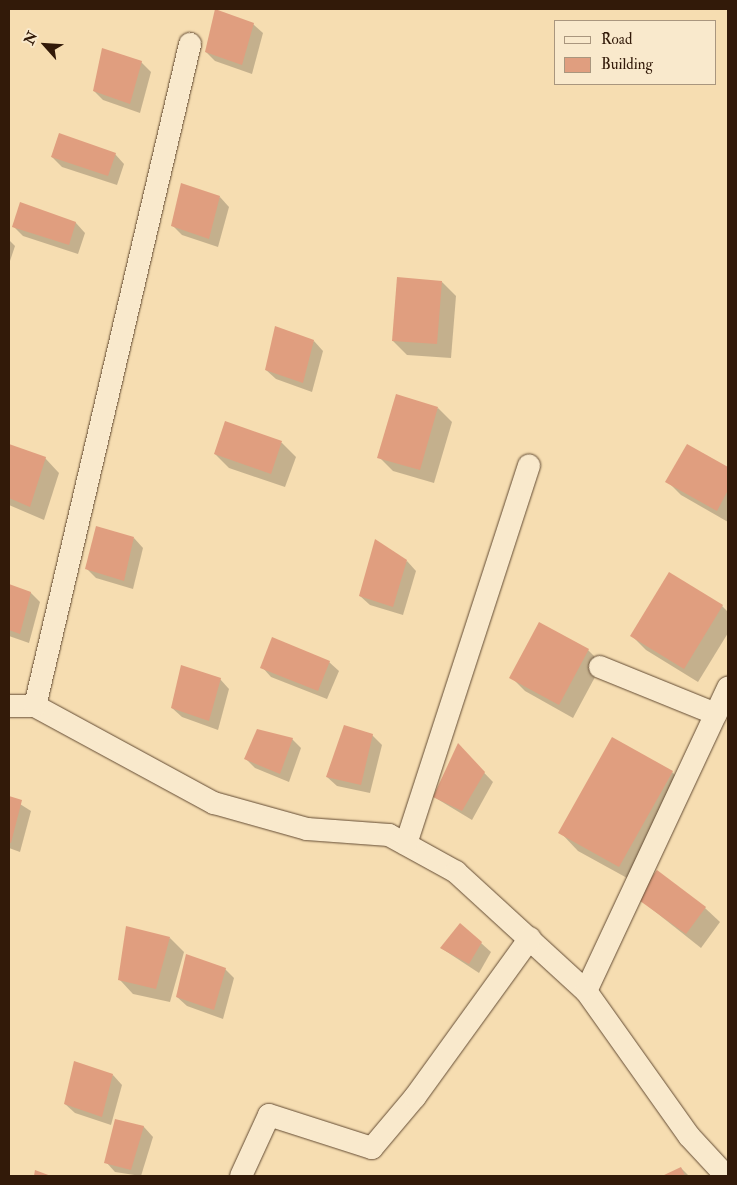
<!DOCTYPE html>
<style>
body{margin:0}
#map{position:relative;width:737px;height:1185px;overflow:hidden;background:#f6ddb1;font-family:"IM FELL Double Pica",serif}
div>[style]{position:absolute}
[style*='--x']{left:calc(var(--x)*1px);top:calc(var(--y)*1px);width:calc(var(--w)*1px);rotate:calc(var(--a)*1deg)}
.shadow>*{inset:0;background:#0003}
.building>*{inset:0;background:#e09e7f}
.roads{filter:drop-shadow(0 0 1px #634b33) drop-shadow(0 0 1px #634b33)}
.minor>*{height:22px;margin:-11px;padding:0 11px;transform-origin:11px;border-radius:11px;background:#f9e9cc}
span{translate:-50% -50%;white-space:nowrap;text-align:center;line-height:1.15;-webkit-text-stroke:4px #f9e9cc;paint-order:stroke}
.frame{position:absolute;inset:0;border:10px solid #321a09;pointer-events:none}
.legend{position:absolute;left:554px;top:20px;width:162px;height:65px;box-sizing:border-box;background:#f9e9cc;border:1px solid #a9967e;margin:0;padding:6px 9px;list-style:none;font-size:15px;color:#321a09}
.legend li{display:flex;align-items:center;gap:10px;height:25px}
.legend b{width:25px;border:1px solid #a9967e}
.north{position:absolute;left:20px;top:20px;width:50px;height:50px;-webkit-text-stroke:4px #f9e9cc;paint-order:stroke;rotate:296deg;font-size:14px;font-weight:700;line-height:20px;text-align:center;color:#321a09}
.north::after{content:'';display:block;margin:auto;width:18px;height:22px;background:#321a09;clip-path:polygon(50% 0,100% 100%,50% 72%,0 100%)}
</style>
<div id="map">
<div class="shadow">
<div style="clip-path:polygon(253px 24px,263px 33px,252px 74px,215px 61px,206px 52px)"></div>
<div style="clip-path:polygon(141px 62px,151px 72px,140px 113px,103px 100px,94px 91px)"></div>
<div style="clip-path:polygon(115px 154px,124px 164px,117px 185px,62px 167px,52px 157px)"></div>
<div style="clip-path:polygon(220px 197px,229px 207px,218px 247px,182px 235px,172px 225px)"></div>
<div style="clip-path:polygon(21px 204px,76px 223px,85px 233px,78px 254px,23px 236px,13px 226px)"></div>
<div style="clip-path:polygon(9px 240px,15px 246px,9px 264px)"></div>
<div style="clip-path:polygon(442px 282px,456px 296px,451px 358px,407px 355px,393px 341px)"></div>
<div style="clip-path:polygon(314px 341px,323px 351px,312px 392px,276px 379px,266px 370px)"></div>
<div style="clip-path:polygon(438px 408px,452px 422px,434px 483px,393px 471px,379px 457px)"></div>
<div style="clip-path:polygon(226px 423px,282px 443px,296px 457px,285px 487px,229px 468px,215px 454px)"></div>
<div style="clip-path:polygon(9px 446px,45px 458px,59px 473px,44px 520px,9px 505px)"></div>
<div style="clip-path:polygon(688px 446px,728px 469px,728px 522px,681px 495px,667px 481px)"></div>
<div style="clip-path:polygon(134px 538px,143px 548px,133px 589px,96px 578px,87px 569px)"></div>
<div style="clip-path:polygon(407px 561px,416px 571px,403px 615px,370px 605px,360px 596px)"></div>
<div style="clip-path:polygon(9px 585px,31px 593px,40px 602px,29px 643px,9px 636px)"></div>
<div style="clip-path:polygon(722px 606px,728px 612px,728px 633px,698px 682px,646px 650px,632px 636px)"></div>
<div style="clip-path:polygon(588px 650px,602px 664px,573px 718px,525px 691px,511px 677px)"></div>
<div style="clip-path:polygon(329px 662px,339px 671px,327px 699px,271px 677px,262px 667px)"></div>
<div style="clip-path:polygon(220px 679px,229px 689px,218px 730px,182px 717px,172px 708px)"></div>
<div style="clip-path:polygon(372px 735px,382px 745px,370px 793px,337px 786px,327px 777px)"></div>
<div style="clip-path:polygon(292px 739px,301px 748px,289px 782px,255px 768px,245px 758px)"></div>
<div style="clip-path:polygon(467px 755px,493px 782px,472px 820px,434px 797px)"></div>
<div style="clip-path:polygon(672px 772px,690px 790px,638px 884px,578px 851px,560px 832px)"></div>
<div style="clip-path:polygon(9px 797px,31px 811px,20px 852px,9px 848px)"></div>
<div style="clip-path:polygon(638px 898px,705px 908px,720px 922px,701px 948px)"></div>
<div style="clip-path:polygon(170px 938px,184px 952px,170px 1002px,133px 994px,119px 979px)"></div>
<div style="clip-path:polygon(481px 943px,491px 952px,479px 973px,441px 948px)"></div>
<div style="clip-path:polygon(225px 969px,234px 978px,223px 1019px,187px 1006px,177px 997px)"></div>
<div style="clip-path:polygon(113px 1075px,122px 1085px,111px 1125px,75px 1113px,65px 1104px)"></div>
<div style="clip-path:polygon(116px 1121px,144px 1127px,153px 1137px,141px 1176px,115px 1172px,106px 1162px)"></div>
<div style="clip-path:polygon(681px 1168px,689px 1176px,665px 1176px)"></div>
</div>
<div class="building">
<div style="clip-path:polygon(215px 9px,254px 23px,242px 65px,205px 52px)"></div>
<div style="clip-path:polygon(102px 48px,142px 61px,130px 104px,93px 91px)"></div>
<div style="clip-path:polygon(59px 133px,116px 153px,108px 176px,51px 157px)"></div>
<div style="clip-path:polygon(181px 183px,220px 196px,209px 239px,171px 226px)"></div>
<div style="clip-path:polygon(20px 202px,76px 222px,69px 245px,12px 227px)"></div>
<div style="clip-path:polygon(397px 277px,442px 281px,437px 344px,392px 341px)"></div>
<div style="clip-path:polygon(275px 326px,314px 340px,303px 383px,265px 370px)"></div>
<div style="clip-path:polygon(396px 394px,438px 407px,420px 470px,377px 458px)"></div>
<div style="clip-path:polygon(225px 421px,282px 441px,271px 474px,214px 454px)"></div>
<div style="clip-path:polygon(9px 444px,46px 457px,30px 507px,9px 498px)"></div>
<div style="clip-path:polygon(687px 444px,728px 467px,728px 490px,717px 511px,665px 482px)"></div>
<div style="clip-path:polygon(96px 526px,134px 537px,124px 581px,85px 569px)"></div>
<div style="clip-path:polygon(375px 539px,407px 560px,393px 607px,359px 596px)"></div>
<div style="clip-path:polygon(669px 572px,723px 605px,684px 669px,630px 636px)"></div>
<div style="clip-path:polygon(9px 584px,31px 592px,20px 634px,9px 630px)"></div>
<div style="clip-path:polygon(539px 622px,589px 649px,559px 705px,509px 678px)"></div>
<div style="clip-path:polygon(272px 637px,330px 661px,318px 691px,260px 668px)"></div>
<div style="clip-path:polygon(181px 665px,221px 678px,209px 721px,171px 708px)"></div>
<div style="clip-path:polygon(344px 725px,373px 734px,361px 785px,326px 777px)"></div>
<div style="clip-path:polygon(257px 729px,293px 738px,280px 774px,244px 759px)"></div>
<div style="clip-path:polygon(612px 737px,673px 771px,619px 867px,558px 833px)"></div>
<div style="clip-path:polygon(458px 743px,485px 772px,462px 811px,433px 797px)"></div>
<div style="clip-path:polygon(9px 796px,22px 800px,11px 843px,9px 842px)"></div>
<div style="clip-path:polygon(657px 870px,706px 907px,686px 934px,636px 898px)"></div>
<div style="clip-path:polygon(460px 923px,482px 942px,469px 964px,440px 948px)"></div>
<div style="clip-path:polygon(126px 926px,170px 937px,156px 989px,118px 980px)"></div>
<div style="clip-path:polygon(186px 954px,226px 968px,214px 1010px,176px 997px)"></div>
<div style="clip-path:polygon(74px 1061px,113px 1074px,102px 1117px,64px 1104px)"></div>
<div style="clip-path:polygon(115px 1119px,144px 1126px,131px 1170px,104px 1163px)"></div>
<div style="clip-path:polygon(681px 1167px,685px 1176px,662px 1176px)"></div>
<div style="clip-path:polygon(35px 1170px,51px 1176px,34px 1176px)"></div>
</div>
<div class="roads">
<div class="minor">
<div style="--x:600;--y:667;--w:125;--a:22.1"></div>
<div style="--x:9;--y:706;--w:26;--a:0"></div>
<div style="--x:35;--y:706;--w:204;--a:28.5"></div>
<div style="--x:214;--y:803;--w:97;--a:15.6"></div>
<div style="--x:307;--y:829;--w:82;--a:4.2"></div>
<div style="--x:389;--y:835;--w:77;--a:28.9"></div>
<div style="--x:456;--y:872;--w:176;--a:42.5"></div>
<div style="--x:586;--y:991;--w:178;--a:54.6"></div>
<div style="--x:689;--y:1136;--w:54;--a:47.2"></div>
<div style="--x:35;--y:706;--w:680;--a:-76.82"></div>
<div style="--x:406;--y:844;--w:398;--a:-72"></div>
<div style="--x:586;--y:991;--w:335;--a:-64.9"></div>
<div style="--x:241;--y:1176;--w:67;--a:-65.3"></div>
<div style="--x:269;--y:1115;--w:108;--a:17.8"></div>
<div style="--x:372;--y:1148;--w:67;--a:-49.9"></div>
<div style="--x:415;--y:1097;--w:196;--a:-54.1"></div>
</div>
</div>
<div class="frame"></div>
<ul class="legend">
<li><b style="height:6px;background:#f9e9cc"></b>Road</li>
<li><b style="height:14px;background:#e09e7f"></b>Building</li>
</ul>
<div class="north">N</div>
</div>
